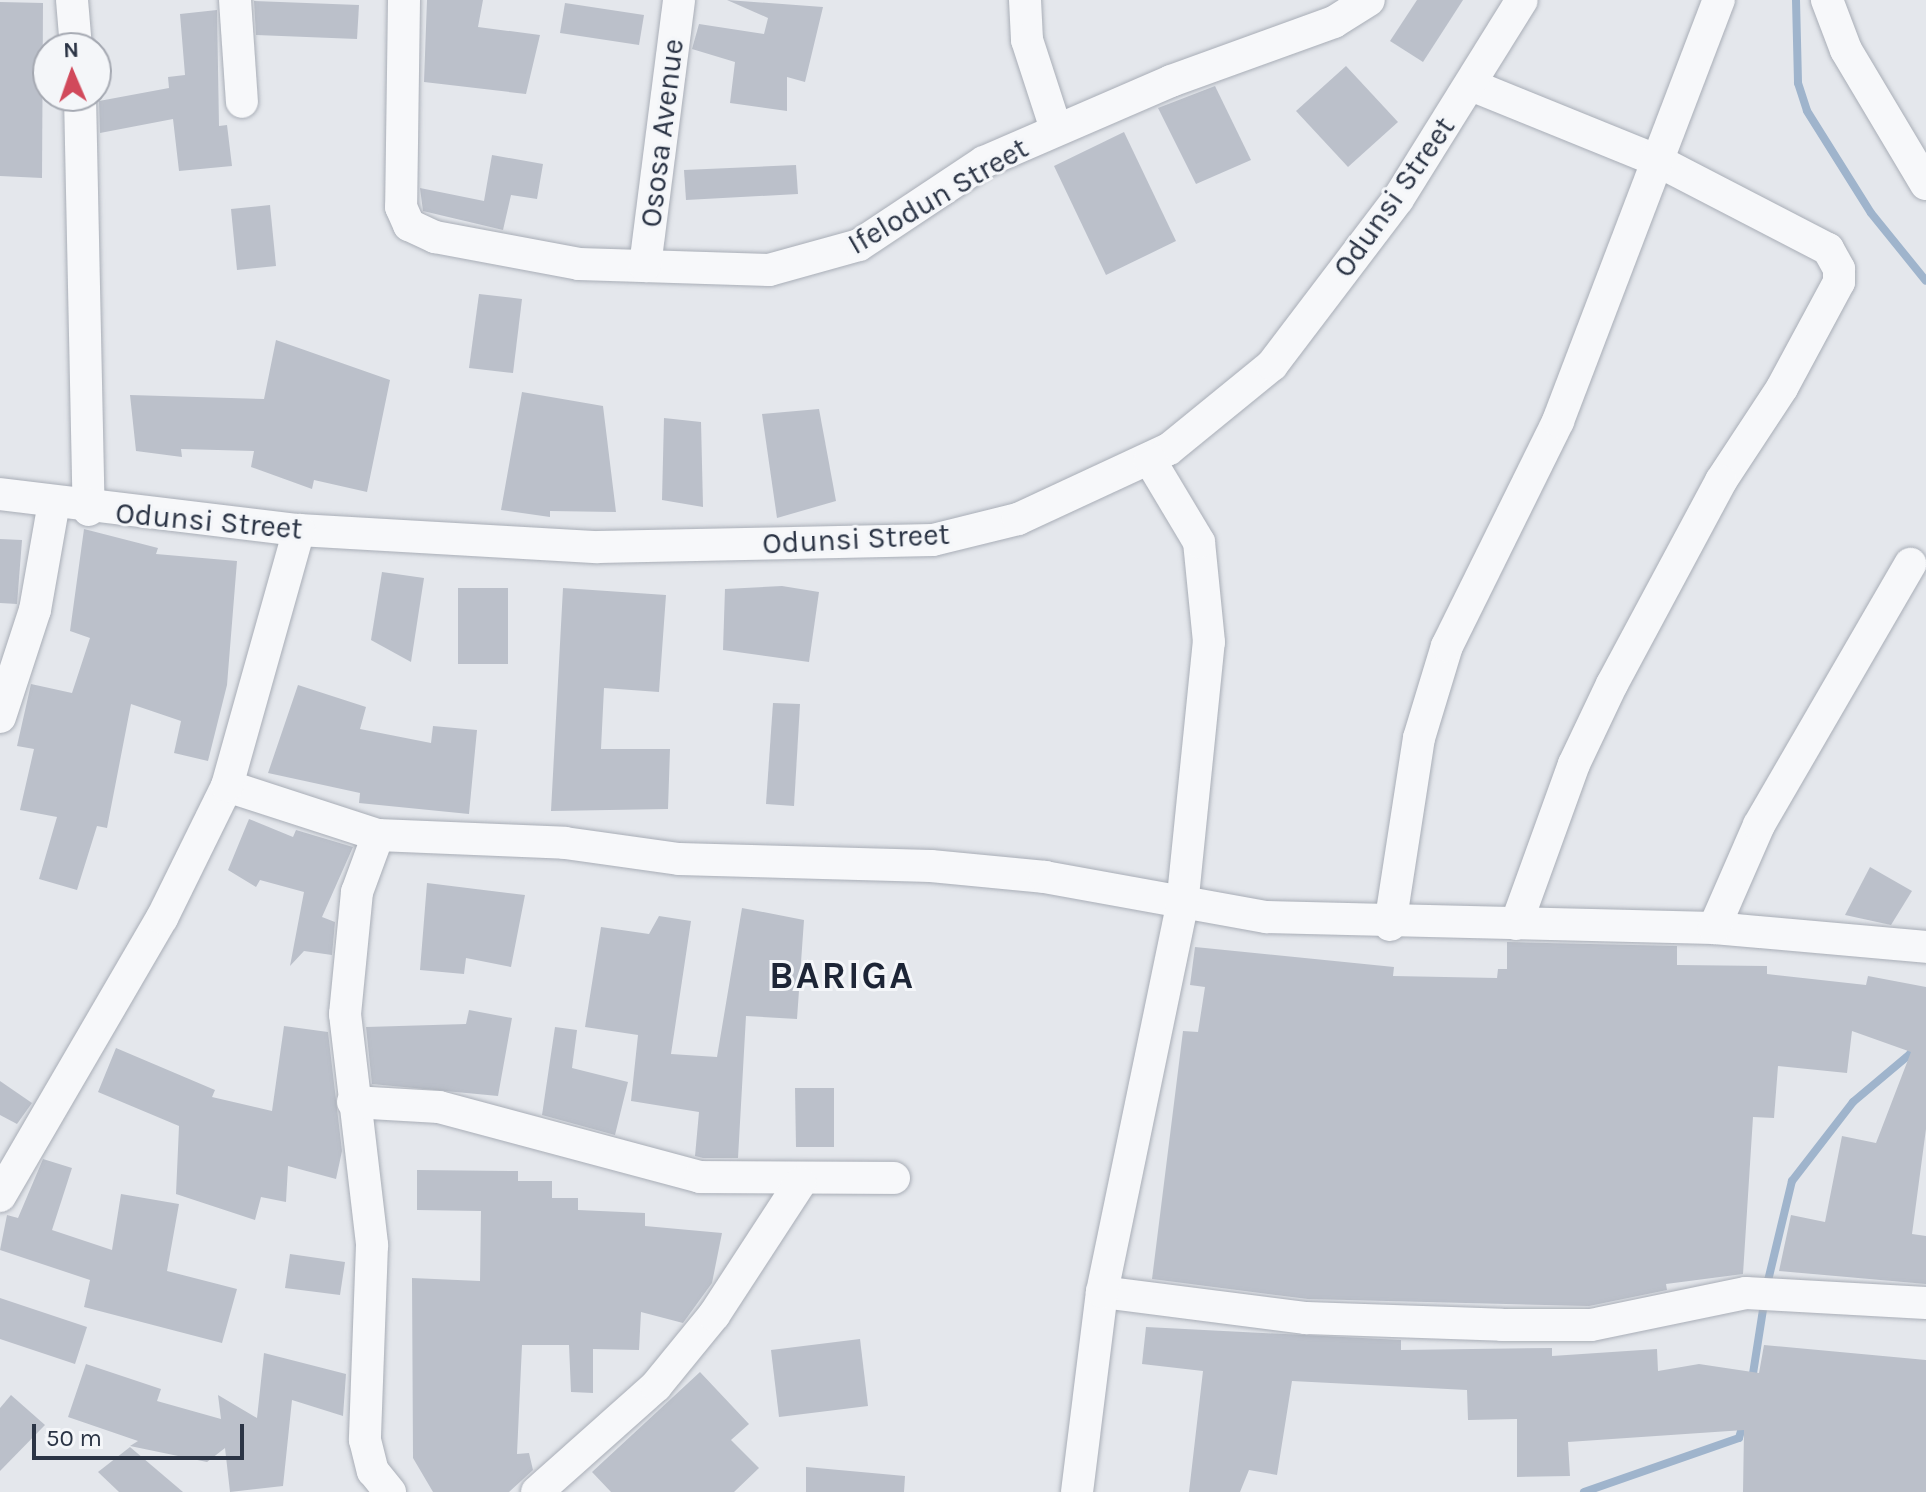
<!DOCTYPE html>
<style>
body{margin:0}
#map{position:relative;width:1926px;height:1492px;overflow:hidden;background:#e4e7ec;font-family:Karla,sans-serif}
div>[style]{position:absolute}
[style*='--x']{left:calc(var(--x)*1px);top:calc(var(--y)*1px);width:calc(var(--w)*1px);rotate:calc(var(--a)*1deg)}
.stream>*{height:8px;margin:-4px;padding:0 4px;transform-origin:4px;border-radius:4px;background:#9fb4cc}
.building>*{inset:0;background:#bbc0ca}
.roads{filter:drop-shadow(0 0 2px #a9aeb7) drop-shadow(0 0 2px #a9aeb7)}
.street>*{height:32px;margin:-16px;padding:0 16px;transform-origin:16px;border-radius:16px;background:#f7f8fa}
span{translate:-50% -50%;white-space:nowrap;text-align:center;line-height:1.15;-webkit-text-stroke:6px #f4f6f9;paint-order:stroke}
.street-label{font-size:30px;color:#2b3445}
.district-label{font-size:38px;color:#1d2536;font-weight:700;letter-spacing:2px}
.north{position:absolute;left:32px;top:32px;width:80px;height:80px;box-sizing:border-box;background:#f4f6f9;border:2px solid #a4a8b1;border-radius:50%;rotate:358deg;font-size:22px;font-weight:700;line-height:32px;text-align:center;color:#2b3445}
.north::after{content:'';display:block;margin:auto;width:28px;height:36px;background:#d1495b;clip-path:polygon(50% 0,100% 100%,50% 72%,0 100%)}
.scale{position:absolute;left:32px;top:1424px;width:212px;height:36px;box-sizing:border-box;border:4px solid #2b3445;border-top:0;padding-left:10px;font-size:24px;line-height:28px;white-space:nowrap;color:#2b3445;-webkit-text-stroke:6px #f4f6f9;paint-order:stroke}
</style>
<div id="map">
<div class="stream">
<div style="--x:1796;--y:0;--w:83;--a:88.6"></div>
<div style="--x:1798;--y:83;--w:29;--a:72"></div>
<div style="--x:1807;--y:111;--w:120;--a:57.9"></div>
<div style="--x:1871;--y:213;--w:87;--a:51"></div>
<div style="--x:1766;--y:1289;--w:111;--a:-76.5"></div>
<div style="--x:1792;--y:1181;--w:100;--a:-52.3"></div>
<div style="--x:1853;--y:1102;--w:75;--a:-40.1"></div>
<div style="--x:1910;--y:1054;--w:33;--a:-61"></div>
<div style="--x:1752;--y:1380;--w:78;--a:-81.1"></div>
<div style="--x:1584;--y:1492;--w:164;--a:-19.2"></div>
<div style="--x:1739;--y:1438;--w:18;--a:-74"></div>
</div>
<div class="building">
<div style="clip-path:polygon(427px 0,483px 0,478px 27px,540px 35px,526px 94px,424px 82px)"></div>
<div style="clip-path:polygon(727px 0,823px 7px,805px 82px,787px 77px,787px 111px,730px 103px,735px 62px,692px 49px,699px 24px,764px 34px,768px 18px)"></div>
<div style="clip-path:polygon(1417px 0,1463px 0,1423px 62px,1390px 41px)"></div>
<div style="clip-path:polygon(254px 1px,359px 5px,357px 39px,256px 35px)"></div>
<div style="clip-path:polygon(0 2px,43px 3px,42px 178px,0 176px)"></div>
<div style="clip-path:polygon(565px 3px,644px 15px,639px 45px,560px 33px)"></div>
<div style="clip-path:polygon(217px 10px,219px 126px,227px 125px,232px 166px,179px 171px,173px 119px,100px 133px,99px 101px,169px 88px,168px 77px,185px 75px,180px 14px)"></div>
<div style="clip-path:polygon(1346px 66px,1398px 122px,1348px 167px,1296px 111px)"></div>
<div style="clip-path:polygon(1215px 86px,1251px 160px,1196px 184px,1158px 108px)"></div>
<div style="clip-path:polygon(1124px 132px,1176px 241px,1106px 275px,1054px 166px)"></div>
<div style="clip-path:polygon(492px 155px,543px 164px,537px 199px,511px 195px,503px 230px,423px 211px,420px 188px,484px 201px)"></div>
<div style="clip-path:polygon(796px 165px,798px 194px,686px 200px,684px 170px)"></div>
<div style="clip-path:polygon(270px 205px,276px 266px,237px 270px,231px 209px)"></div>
<div style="clip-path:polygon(479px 294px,522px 299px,513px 373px,469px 368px)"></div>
<div style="clip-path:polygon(276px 340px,390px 380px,367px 492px,314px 480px,312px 489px,251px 467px,254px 451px,181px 449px,182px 457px,136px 451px,130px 395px,264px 399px)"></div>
<div style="clip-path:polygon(522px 392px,603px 406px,616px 512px,550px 511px,550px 517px,501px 510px)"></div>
<div style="clip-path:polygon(819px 409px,836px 501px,777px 518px,762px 414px)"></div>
<div style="clip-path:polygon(664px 418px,701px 422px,703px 507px,662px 500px)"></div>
<div style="clip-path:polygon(84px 529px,158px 548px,156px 554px,237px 561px,227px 685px,208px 761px,174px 753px,181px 721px,131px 704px,107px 828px,97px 826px,77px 890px,39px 879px,57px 817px,20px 810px,34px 749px,17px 746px,31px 684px,72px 693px,90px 638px,70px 631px)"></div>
<div style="clip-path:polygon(0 539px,22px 540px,17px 604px,0 603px)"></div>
<div style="clip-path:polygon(382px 572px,424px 578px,411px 662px,371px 640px)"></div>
<div style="clip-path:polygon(782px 586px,819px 592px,809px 662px,723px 650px,725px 589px)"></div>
<div style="clip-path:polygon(458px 588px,508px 588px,508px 664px,458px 664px)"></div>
<div style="clip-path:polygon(563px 588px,666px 595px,659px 692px,604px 688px,601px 749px,670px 749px,668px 809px,551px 811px)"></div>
<div style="clip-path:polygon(298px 685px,366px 707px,360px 729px,431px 743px,433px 726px,477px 730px,469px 814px,359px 803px,360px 793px,268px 773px)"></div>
<div style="clip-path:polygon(773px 703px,800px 704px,794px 806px,766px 804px)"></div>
<div style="clip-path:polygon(249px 819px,293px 837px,296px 830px,353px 847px,322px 917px,335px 922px,332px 955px,304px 951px,290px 966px,304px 892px,260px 880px,256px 887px,228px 870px)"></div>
<div style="clip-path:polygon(1870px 867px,1912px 891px,1891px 925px,1845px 915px)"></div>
<div style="clip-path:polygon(427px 883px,525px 895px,511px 967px,466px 958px,464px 974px,420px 970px)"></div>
<div style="clip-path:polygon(742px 908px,804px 920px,797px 1019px,746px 1016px,738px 1158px,703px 1158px,695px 1156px,699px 1112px,631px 1101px,638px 1035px,585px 1027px,601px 927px,649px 934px,659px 916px,691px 921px,671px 1054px,717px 1057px)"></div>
<div style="clip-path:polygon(1507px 942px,1677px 946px,1677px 965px,1767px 966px,1767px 974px,1866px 985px,1868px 976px,1926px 987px,1926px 1129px,1912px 1234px,1926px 1236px,1926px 1284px,1779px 1271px,1791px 1215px,1825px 1222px,1842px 1136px,1876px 1143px,1911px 1052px,1852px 1031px,1847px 1073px,1778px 1066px,1774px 1118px,1753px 1117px,1743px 1274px,1666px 1284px,1667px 1290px,1589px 1306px,1308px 1299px,1152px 1279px,1183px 1031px,1198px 1032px,1205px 987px,1190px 985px,1195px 947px,1394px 967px,1393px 976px,1497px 978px,1498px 969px,1507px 969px)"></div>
<div style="clip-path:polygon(469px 1010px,512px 1018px,498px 1096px,372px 1084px,366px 1027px,466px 1024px)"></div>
<div style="clip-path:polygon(284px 1026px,328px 1032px,342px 1151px,336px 1179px,288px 1166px,286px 1202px,261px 1197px,255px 1220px,176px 1194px,179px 1126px,98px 1092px,116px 1048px,215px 1090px,212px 1097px,272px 1111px)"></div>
<div style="clip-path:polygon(555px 1027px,577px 1030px,572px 1068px,628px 1082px,615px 1135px,542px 1115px)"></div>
<div style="clip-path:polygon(0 1081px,32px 1103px,17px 1124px,0 1115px)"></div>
<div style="clip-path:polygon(795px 1088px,834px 1088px,834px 1147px,796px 1147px)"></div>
<div style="clip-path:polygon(43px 1159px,72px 1168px,52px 1230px,112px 1250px,121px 1194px,179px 1204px,167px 1271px,237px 1289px,222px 1343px,84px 1307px,90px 1280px,0 1250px,7px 1215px,18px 1218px)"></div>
<div style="clip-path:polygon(417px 1170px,518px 1171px,518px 1181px,552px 1181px,552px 1198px,578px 1198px,578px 1210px,645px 1213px,645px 1226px,722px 1233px,712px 1283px,683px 1323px,641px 1312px,639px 1350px,593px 1349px,593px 1393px,571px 1392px,569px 1345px,522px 1345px,517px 1454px,529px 1453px,533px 1470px,509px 1492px,433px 1492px,413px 1458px,412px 1278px,480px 1281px,481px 1211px,417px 1210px)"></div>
<div style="clip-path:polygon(290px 1254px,345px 1262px,340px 1295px,285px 1288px)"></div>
<div style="clip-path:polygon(0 1298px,87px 1327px,75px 1364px,0 1339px)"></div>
<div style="clip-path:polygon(1146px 1327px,1401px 1340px,1401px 1350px,1552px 1348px,1552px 1356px,1657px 1349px,1658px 1371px,1699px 1364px,1759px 1373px,1764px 1345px,1926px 1360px,1926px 1492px,1743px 1492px,1744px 1430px,1568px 1442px,1570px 1476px,1517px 1477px,1517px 1419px,1468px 1420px,1467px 1390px,1292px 1381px,1277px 1475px,1249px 1470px,1240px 1492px,1189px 1492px,1203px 1371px,1142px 1364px)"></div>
<div style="clip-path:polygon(860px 1339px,868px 1406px,779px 1417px,771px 1350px)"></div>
<div style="clip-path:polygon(264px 1353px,346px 1374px,343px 1416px,292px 1400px,283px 1486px,230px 1492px,225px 1448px,207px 1462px,130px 1446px,138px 1441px,68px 1417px,86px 1364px,161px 1389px,157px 1401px,221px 1419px,218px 1395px,257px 1418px)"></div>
<div style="clip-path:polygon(700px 1372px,749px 1424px,731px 1440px,759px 1468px,734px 1492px,611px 1492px,592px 1472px)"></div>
<div style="clip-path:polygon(11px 1395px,45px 1425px,0 1471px,0 1408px)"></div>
<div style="clip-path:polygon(130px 1447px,183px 1492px,119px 1492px,98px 1472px)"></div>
<div style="clip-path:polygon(806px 1467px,905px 1476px,904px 1492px,806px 1492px)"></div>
</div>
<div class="roads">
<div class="street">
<div style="--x:72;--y:0;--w:48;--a:85.2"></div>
<div style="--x:235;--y:0;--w:102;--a:86.1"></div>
<div style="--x:404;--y:0;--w:207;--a:90.8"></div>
<div style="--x:401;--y:207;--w:20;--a:66"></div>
<div style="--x:409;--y:225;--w:29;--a:25"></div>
<div style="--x:435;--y:237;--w:147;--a:10.6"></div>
<div style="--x:579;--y:264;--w:190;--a:1.8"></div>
<div style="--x:769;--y:270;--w:93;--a:-15.5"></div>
<div style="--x:859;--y:245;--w:150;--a:-33.6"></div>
<div style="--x:984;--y:162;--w:204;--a:-23.4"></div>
<div style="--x:1171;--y:81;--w:173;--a:-19.9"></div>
<div style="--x:1334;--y:22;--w:41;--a:-32.2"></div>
<div style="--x:1025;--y:0;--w:40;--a:87.1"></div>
<div style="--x:1027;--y:40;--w:94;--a:72"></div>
<div style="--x:1827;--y:0;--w:53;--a:69.2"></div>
<div style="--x:1846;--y:50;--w:156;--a:59.2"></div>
<div style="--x:1471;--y:85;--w:200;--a:22.1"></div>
<div style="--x:1656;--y:160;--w:194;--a:27.4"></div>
<div style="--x:1828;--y:249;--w:23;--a:61"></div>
<div style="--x:1839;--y:269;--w:13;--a:90"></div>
<div style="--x:1839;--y:282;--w:120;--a:118.3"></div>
<div style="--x:1782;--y:388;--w:111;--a:123.3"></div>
<div style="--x:1721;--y:481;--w:230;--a:118.2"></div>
<div style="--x:1612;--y:684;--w:89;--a:115.4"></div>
<div style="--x:1574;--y:764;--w:170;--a:109.9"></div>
<div style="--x:80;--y:96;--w:414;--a:88.8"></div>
<div style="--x:645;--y:266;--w:268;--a:-82.7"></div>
<div style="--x:0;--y:494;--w:301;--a:6.9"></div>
<div style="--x:299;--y:530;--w:299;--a:3.3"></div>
<div style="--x:598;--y:547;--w:335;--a:-1.2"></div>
<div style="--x:933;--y:540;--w:88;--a:-13.9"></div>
<div style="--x:1018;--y:519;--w:166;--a:-24.9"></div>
<div style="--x:1169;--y:449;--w:133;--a:-39.2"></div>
<div style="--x:1272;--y:365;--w:208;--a:-52.8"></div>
<div style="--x:1398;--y:199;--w:234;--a:-58.1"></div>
<div style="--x:0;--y:717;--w:113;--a:-71.9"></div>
<div style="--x:35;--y:610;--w:110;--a:-80"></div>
<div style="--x:227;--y:786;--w:159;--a:18"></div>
<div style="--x:378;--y:835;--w:187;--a:2.4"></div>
<div style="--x:565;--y:843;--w:115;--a:8"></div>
<div style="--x:679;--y:859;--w:252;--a:1.6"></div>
<div style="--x:931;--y:866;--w:115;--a:5.5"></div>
<div style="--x:1045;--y:877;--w:225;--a:10.3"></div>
<div style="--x:1266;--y:917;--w:448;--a:1.4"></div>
<div style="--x:1714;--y:928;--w:213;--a:5.1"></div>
<div style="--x:378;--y:835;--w:61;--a:110.2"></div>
<div style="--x:357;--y:892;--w:123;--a:95.6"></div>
<div style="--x:345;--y:1014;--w:233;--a:83.3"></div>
<div style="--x:372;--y:1245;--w:195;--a:92.1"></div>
<div style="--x:365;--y:1440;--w:32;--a:76"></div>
<div style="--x:373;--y:1471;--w:27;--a:51"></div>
<div style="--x:1390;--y:925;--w:189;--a:-81.2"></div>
<div style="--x:1419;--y:738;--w:96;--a:-73.1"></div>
<div style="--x:1447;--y:646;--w:251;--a:-63.7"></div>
<div style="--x:1558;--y:421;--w:451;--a:-69.1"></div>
<div style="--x:1714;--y:928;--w:112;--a:-66.4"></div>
<div style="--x:1759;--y:825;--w:302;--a:-59.9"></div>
<div style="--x:353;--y:1102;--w:86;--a:3.3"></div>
<div style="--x:439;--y:1107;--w:270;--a:15"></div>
<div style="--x:700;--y:1177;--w:194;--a:0.3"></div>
<div style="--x:0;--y:1196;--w:322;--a:-59.8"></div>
<div style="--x:162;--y:918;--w:147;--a:-63.8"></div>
<div style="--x:227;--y:786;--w:266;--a:-74.3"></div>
<div style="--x:1102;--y:1292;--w:206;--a:7.3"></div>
<div style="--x:1306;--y:1318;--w:196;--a:2"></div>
<div style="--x:1502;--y:1325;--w:89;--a:0"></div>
<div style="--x:1591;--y:1325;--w:158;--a:-11.7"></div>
<div style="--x:1746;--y:1293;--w:180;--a:3.2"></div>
<div style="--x:537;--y:1492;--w:159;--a:-41.7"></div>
<div style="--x:656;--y:1386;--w:92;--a:-50.8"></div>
<div style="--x:714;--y:1315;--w:158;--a:-56.9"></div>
<div style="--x:1077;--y:1492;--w:202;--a:-82.9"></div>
<div style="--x:1102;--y:1292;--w:394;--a:-78.3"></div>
<div style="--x:1182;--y:906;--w:265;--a:-84.2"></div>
<div style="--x:1209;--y:642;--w:100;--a:-95.7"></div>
<div style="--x:1199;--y:542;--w:96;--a:-120.9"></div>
</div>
</div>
<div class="street-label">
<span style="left:662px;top:133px;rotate:-83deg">Ososa Avenue</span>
<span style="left:938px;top:196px;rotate:-30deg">Ifelodun Street</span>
<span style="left:1394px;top:197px;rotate:-55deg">Odunsi Street</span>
<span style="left:209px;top:521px;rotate:5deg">Odunsi Street</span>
<span style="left:856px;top:539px;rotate:-3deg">Odunsi Street</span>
</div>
<div class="district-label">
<span style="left:842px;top:976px">BARIGA</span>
</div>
<div class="north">N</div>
<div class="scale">50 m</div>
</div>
